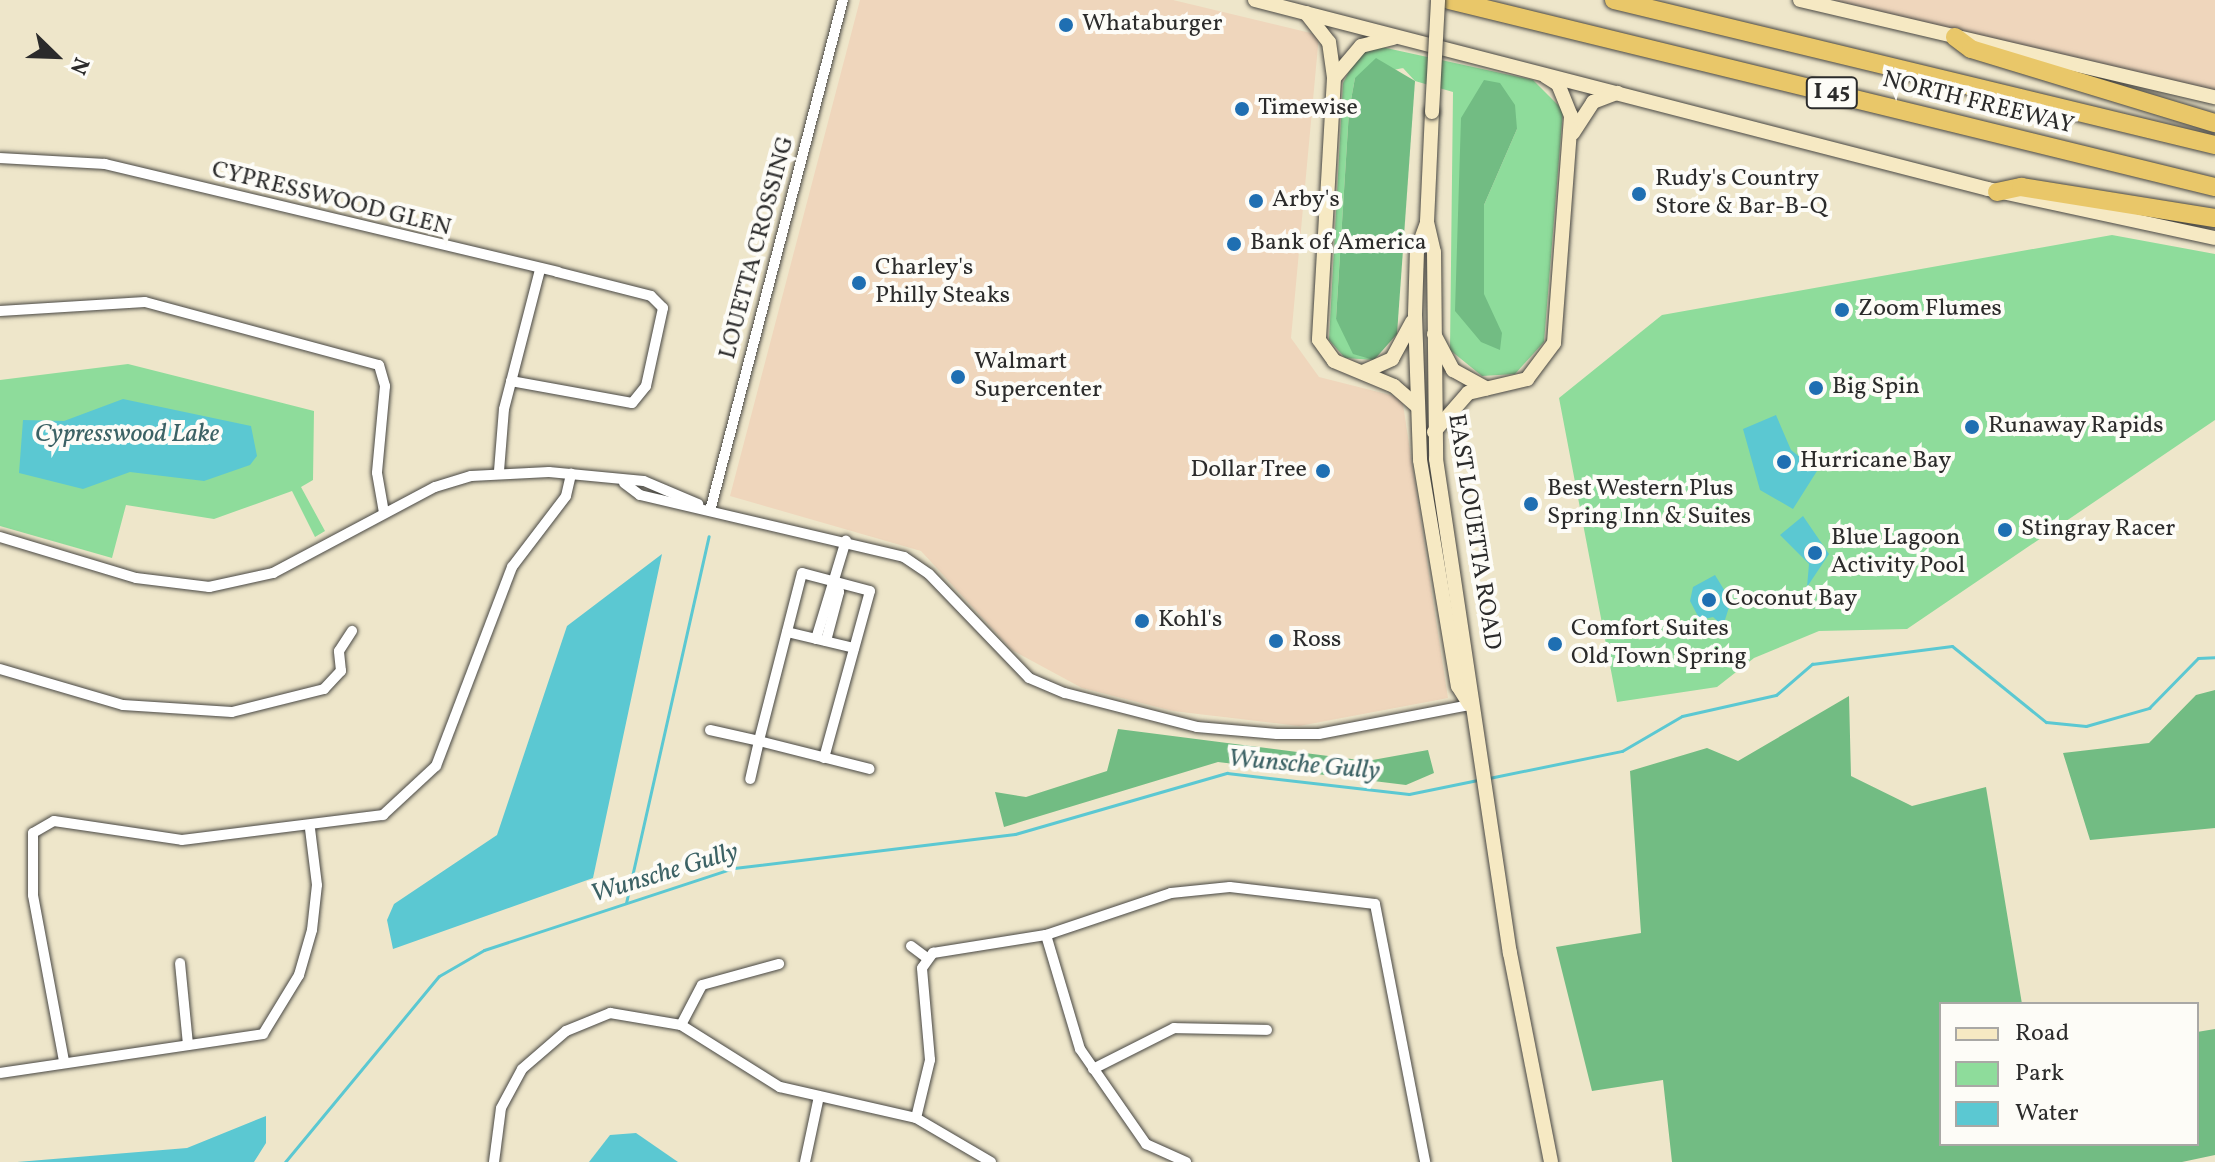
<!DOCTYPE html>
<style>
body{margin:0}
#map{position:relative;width:2215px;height:1162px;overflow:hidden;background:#eee6ca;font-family:Vollkorn,serif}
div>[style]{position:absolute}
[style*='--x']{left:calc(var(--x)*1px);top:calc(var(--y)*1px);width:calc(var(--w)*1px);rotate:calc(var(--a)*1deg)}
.built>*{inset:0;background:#efd6bc}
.green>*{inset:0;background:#8edc9b}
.forest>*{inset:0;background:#72bc83}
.water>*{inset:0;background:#5bc8d2}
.stream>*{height:3px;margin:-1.5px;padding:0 1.5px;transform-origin:1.5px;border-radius:1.5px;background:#5bc8d2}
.roads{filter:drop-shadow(0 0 2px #484743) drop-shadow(0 0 2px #484743)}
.minor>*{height:10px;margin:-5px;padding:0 5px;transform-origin:5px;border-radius:5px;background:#fff}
.secondary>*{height:14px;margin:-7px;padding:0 7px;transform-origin:7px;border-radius:7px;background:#f6e9c3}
.motorway>*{height:18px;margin:-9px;padding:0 9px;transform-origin:9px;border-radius:9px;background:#e9c769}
.bridges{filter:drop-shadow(0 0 2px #484743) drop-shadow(0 0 2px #484743)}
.secondary-bridge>*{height:14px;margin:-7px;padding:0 7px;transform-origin:7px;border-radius:7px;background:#f6e9c3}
.dots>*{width:22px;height:22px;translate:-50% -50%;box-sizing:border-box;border:4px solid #fdfcf7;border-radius:50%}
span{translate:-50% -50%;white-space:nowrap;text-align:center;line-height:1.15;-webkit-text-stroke:8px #fdfcf7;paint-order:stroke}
.shield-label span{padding:2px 6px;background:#fdfcf7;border:2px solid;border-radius:6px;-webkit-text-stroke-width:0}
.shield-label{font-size:22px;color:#2b2b2b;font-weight:700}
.poi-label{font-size:24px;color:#2b2b2b}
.left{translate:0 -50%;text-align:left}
.right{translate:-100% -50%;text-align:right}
.street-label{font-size:24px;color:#2b2b2b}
.water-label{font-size:26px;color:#3c6265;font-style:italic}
.legend{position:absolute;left:1939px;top:1002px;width:260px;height:144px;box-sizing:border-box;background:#fdfcf7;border:2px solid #a9a8a5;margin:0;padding:10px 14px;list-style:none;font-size:24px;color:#2b2b2b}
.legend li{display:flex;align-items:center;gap:16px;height:40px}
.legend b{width:40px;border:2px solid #a9a8a5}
.north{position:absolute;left:16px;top:16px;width:80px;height:80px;-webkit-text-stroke:6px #fdfcf7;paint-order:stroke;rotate:113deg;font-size:22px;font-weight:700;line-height:32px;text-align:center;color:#2b2b2b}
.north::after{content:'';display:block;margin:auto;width:28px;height:36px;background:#2b2b2b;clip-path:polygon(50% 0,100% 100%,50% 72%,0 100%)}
</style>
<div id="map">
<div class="built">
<div style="clip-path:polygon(860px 0,1173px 0,1319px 35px,1291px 338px,1319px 377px,1402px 398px,1448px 698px,1299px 726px,1173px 711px,1082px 688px,1012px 650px,921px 551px,730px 496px)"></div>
<div style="clip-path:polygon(1834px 0,2215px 0,2215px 94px,2129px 73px)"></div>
</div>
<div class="green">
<div style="clip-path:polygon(evenodd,1377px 46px,1533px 80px,1563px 110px,1544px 342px,1515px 374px,1482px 376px,1450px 350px,1453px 92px,1415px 81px,1403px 68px,1355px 78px,1349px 111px,1336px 319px,1374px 360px,1345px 358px,1329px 340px,1343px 83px,1357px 56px,1377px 46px,1461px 118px,1517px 129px,1484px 205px,1484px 294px,1461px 118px)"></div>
<div style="clip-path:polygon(2112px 235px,2215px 254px,2215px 420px,1907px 629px,1819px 631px,1754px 658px,1717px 687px,1617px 702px,1559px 398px,1662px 315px)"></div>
<div style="clip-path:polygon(128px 364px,314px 411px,313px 480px,301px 487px,325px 531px,315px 537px,292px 491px,214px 519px,126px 505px,112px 558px,0 526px,0 380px)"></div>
</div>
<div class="forest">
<div style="clip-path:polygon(1376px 58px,1415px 81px,1397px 334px,1374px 360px,1353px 354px,1336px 319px,1349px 111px,1355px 78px)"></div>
<div style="clip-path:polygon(1484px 80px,1500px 83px,1515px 105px,1517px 129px,1484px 205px,1484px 294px,1502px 333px,1500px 350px,1481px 342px,1455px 311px,1461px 118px)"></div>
<div style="clip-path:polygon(2215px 690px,2215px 828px,2090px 840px,2063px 753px,2149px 743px,2196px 695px)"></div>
<div style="clip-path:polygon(1849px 696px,1851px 776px,1912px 806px,1986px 787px,2022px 1004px,1941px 1004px,1941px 1144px,2197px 1144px,2197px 1032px,2215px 1029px,2215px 1155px,2182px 1162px,1672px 1162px,1663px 1080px,1592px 1091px,1556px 947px,1641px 933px,1630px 771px,1707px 748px,1738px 761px)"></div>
<div style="clip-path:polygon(1118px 729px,1367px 761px,1428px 750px,1434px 773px,1406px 785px,1218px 762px,1004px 827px,995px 792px,1026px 797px,1107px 771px)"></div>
</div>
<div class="water">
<div style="clip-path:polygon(123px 399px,251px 426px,257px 456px,250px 465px,204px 481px,130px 472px,83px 489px,19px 473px,23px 420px,64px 421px)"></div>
<div style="clip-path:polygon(1776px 415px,1791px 450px,1817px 471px,1793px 509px,1760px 490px,1743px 429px)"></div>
<div style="clip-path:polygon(1803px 516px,1829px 554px,1807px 587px,1809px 564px,1780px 535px)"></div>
<div style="clip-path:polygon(662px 554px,593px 878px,393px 949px,387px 920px,394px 904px,497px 835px,567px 626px)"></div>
<div style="clip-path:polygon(1715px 575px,1731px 601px,1723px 626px,1713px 617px,1700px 620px,1690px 601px,1693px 587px)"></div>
<div style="clip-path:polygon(266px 1116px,266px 1143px,254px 1162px,17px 1162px,187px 1148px)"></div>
<div style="clip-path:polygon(636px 1133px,678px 1162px,589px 1162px,610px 1135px)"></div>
</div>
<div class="stream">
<div style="--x:1489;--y:778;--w:136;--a:-11.5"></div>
<div style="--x:1622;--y:751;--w:69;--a:-30.3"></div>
<div style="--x:1682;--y:716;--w:96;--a:-12.6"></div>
<div style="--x:1776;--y:695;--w:48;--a:-40.7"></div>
<div style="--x:1812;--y:664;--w:141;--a:-7.3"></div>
<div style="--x:1952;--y:646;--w:121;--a:39"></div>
<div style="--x:2046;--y:722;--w:40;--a:5.7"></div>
<div style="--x:2086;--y:726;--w:66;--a:-15.9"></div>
<div style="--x:2149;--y:708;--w:70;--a:-45.6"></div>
<div style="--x:2198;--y:658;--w:17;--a:-3"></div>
<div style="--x:626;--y:903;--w:376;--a:-77.3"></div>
<div style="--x:285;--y:1162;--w:241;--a:-50.4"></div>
<div style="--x:439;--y:976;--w:52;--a:-30"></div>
<div style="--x:484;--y:950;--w:263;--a:-18.2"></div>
<div style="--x:734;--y:868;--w:283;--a:-6.9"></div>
<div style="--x:1015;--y:834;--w:221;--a:-16.1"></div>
<div style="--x:1227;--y:773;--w:183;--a:6.6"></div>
<div style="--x:1409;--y:794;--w:70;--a:-11.5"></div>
</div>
<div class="roads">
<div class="minor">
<div style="--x:0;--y:158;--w:105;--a:3.3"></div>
<div style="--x:105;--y:164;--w:465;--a:13.4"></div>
<div style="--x:557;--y:272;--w:97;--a:14.3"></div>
<div style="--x:651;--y:296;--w:17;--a:45"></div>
<div style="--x:663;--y:308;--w:80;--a:102.3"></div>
<div style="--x:646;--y:386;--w:22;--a:129"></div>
<div style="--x:632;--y:403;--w:123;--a:-169.7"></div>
<div style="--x:0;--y:311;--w:145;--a:-3.6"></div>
<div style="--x:145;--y:302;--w:242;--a:15.1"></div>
<div style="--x:379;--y:365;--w:22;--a:74"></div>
<div style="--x:385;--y:386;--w:87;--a:95.3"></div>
<div style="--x:377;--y:473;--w:40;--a:80"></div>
<div style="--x:499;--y:471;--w:62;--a:-85.4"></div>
<div style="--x:504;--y:409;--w:144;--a:-75.5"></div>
<div style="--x:624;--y:483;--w:20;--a:37"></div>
<div style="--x:640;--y:495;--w:271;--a:13.2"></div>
<div style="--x:904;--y:557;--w:30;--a:34"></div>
<div style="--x:929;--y:574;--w:144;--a:46.1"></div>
<div style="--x:1029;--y:678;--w:39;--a:23"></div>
<div style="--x:1065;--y:693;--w:136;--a:14.4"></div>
<div style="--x:1197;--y:727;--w:80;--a:5"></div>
<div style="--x:1277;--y:734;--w:42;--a:0"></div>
<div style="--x:1319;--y:734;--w:154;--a:-10.9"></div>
<div style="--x:711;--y:507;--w:524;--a:-75.41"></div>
<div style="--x:0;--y:537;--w:142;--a:16.8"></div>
<div style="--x:136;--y:578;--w:74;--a:7"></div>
<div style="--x:209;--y:587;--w:66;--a:-12.3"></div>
<div style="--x:273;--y:573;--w:183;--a:-28"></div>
<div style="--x:435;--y:487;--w:38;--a:-17"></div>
<div style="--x:471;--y:476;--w:78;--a:-2.9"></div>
<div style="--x:549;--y:472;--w:95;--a:5.4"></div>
<div style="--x:644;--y:481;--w:59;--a:23.1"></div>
<div style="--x:787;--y:632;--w:69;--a:13.4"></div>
<div style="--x:816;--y:639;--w:103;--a:-73.1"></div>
<div style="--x:826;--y:641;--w:51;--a:-75.1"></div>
<div style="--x:839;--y:592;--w:12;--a:-114"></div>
<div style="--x:0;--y:669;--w:128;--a:16.3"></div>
<div style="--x:123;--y:705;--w:109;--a:3.7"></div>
<div style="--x:232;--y:712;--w:95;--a:-14"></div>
<div style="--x:324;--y:689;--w:25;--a:-47"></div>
<div style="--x:341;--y:671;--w:20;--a:-96"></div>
<div style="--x:339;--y:651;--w:24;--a:-57"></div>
<div style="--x:710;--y:730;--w:50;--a:12.7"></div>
<div style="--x:759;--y:741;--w:39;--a:103"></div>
<div style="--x:824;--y:758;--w:173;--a:-74.6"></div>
<div style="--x:870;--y:591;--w:70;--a:-165.2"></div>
<div style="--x:802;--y:573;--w:173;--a:104.4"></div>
<div style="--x:759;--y:741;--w:114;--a:14.2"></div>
<div style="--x:1046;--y:935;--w:119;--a:73.4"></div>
<div style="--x:1080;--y:1049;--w:116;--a:55.2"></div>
<div style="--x:1146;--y:1144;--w:44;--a:24.2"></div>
<div style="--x:911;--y:946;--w:20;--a:37"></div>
<div style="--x:180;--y:963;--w:82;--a:84.4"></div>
<div style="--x:681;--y:1025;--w:45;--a:-62.3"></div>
<div style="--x:702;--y:985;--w:80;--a:-15.3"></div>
<div style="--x:64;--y:1061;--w:169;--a:-100.6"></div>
<div style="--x:33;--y:895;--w:62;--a:-90"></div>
<div style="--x:33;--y:833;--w:24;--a:-30"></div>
<div style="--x:54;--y:821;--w:129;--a:8.4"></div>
<div style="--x:182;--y:840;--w:203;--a:-7.1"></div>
<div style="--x:383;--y:815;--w:72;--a:-42.8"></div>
<div style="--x:436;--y:766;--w:213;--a:-69.1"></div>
<div style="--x:512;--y:567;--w:89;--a:-52.7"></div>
<div style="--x:566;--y:496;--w:23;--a:-77"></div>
<div style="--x:1093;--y:1069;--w:91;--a:-26.8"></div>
<div style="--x:1174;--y:1028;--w:93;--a:1.2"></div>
<div style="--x:0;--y:1073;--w:266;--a:-8.4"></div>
<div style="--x:263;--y:1034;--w:69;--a:-58.6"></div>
<div style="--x:299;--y:975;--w:47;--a:-73.9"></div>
<div style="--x:312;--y:930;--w:45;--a:-83.7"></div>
<div style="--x:317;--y:885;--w:56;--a:-97.1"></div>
<div style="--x:916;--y:1118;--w:60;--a:-76.4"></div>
<div style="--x:930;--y:1060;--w:92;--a:-95"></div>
<div style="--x:922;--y:968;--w:19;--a:-54"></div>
<div style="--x:933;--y:953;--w:114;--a:-9.1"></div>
<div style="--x:1046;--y:935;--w:132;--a:-18.6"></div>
<div style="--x:1171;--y:893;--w:59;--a:-5.8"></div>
<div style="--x:1230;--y:887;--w:146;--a:6.7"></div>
<div style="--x:1375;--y:904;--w:263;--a:79"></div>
<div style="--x:494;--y:1162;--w:54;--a:-82.6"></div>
<div style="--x:501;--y:1108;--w:44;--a:-61.7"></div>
<div style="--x:522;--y:1069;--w:58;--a:-40.8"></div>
<div style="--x:566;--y:1031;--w:48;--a:-22.2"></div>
<div style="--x:610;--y:1013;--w:72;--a:9.6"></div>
<div style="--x:681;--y:1025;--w:117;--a:32.1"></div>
<div style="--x:780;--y:1087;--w:139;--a:12.8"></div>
<div style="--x:916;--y:1118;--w:87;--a:30.4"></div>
<div style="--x:805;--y:1162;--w:67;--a:-78"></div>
</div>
<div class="secondary">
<div style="--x:1255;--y:0;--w:757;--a:14.46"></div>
<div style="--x:1988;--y:189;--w:232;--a:12.2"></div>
<div style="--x:1800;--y:0;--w:426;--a:13.2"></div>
<div style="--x:1306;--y:13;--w:37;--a:52"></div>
<div style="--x:1329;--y:42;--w:36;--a:82"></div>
<div style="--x:1334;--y:78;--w:262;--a:93.3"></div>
<div style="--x:1319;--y:340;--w:26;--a:54"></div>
<div style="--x:1334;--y:361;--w:65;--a:22.6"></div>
<div style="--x:1394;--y:386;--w:30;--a:41"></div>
<div style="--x:1334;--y:78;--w:42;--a:-49.8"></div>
<div style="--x:1361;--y:46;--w:33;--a:-14"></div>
<div style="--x:1432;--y:112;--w:110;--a:92.6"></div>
<div style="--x:1427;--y:222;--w:31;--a:77"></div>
<div style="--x:1434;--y:252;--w:207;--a:89.4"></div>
<div style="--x:1436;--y:459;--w:500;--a:81.5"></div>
<div style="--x:1510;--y:953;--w:213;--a:78.9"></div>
<div style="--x:1573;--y:133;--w:37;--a:-57"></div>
<div style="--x:1593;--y:102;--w:26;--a:-21"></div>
<div style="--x:1427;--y:223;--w:29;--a:110"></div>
<div style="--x:1417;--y:250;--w:65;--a:91.8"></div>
<div style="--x:1415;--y:315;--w:145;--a:88"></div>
<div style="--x:1420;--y:460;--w:229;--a:80.5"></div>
<div style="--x:1458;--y:686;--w:22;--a:58"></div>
<div style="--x:1434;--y:334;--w:41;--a:62.2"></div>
<div style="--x:1453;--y:370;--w:38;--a:29"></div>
<div style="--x:1363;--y:372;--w:32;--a:-24"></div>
<div style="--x:1392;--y:359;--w:42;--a:-61.6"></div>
<div style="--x:1434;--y:432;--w:52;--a:-48.9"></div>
<div style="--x:1468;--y:393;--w:61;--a:-13.3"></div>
<div style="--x:1527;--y:379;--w:45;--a:-53.1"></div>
<div style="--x:1554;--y:343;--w:228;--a:-85.7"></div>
<div style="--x:1571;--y:116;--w:35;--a:-112"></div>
<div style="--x:1558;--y:84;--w:15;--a:-148"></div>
</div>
<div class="motorway">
<div style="--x:1449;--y:0;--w:788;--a:13.72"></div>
<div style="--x:1614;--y:0;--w:618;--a:13.56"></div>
<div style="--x:1955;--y:37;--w:20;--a:37"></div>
<div style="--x:1971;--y:49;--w:255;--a:16.9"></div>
<div style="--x:1997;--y:192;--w:25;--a:-12"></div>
<div style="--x:2021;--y:187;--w:196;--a:9.1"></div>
</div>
</div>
<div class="bridges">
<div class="secondary-bridge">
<div style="--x:1432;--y:112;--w:112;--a:-86.9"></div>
</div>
</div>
<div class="dots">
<div style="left:1066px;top:25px;background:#1f6fb2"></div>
<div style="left:1242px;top:109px;background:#1f6fb2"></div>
<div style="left:1639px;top:194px;background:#1f6fb2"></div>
<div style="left:1256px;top:201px;background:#1f6fb2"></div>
<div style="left:1234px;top:244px;background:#1f6fb2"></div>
<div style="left:859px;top:283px;background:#1f6fb2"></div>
<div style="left:1842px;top:310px;background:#1f6fb2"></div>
<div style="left:958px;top:377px;background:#1f6fb2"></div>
<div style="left:1816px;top:388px;background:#1f6fb2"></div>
<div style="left:1972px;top:427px;background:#1f6fb2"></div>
<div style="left:1784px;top:462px;background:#1f6fb2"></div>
<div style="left:1323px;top:471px;background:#1f6fb2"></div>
<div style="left:1531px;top:504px;background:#1f6fb2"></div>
<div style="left:2005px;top:530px;background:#1f6fb2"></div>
<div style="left:1815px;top:553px;background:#1f6fb2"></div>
<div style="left:1709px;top:600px;background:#1f6fb2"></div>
<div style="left:1142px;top:621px;background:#1f6fb2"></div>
<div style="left:1276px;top:641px;background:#1f6fb2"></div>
<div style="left:1555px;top:644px;background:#1f6fb2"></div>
</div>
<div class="shield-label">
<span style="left:1832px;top:93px">I 45</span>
</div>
<div class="poi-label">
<span class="left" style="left:1082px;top:25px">Whataburger</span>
<span class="left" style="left:1258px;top:109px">Timewise</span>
<span class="left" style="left:1655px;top:194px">Rudy's Country<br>Store &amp; Bar-B-Q</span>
<span class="left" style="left:1272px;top:201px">Arby's</span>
<span class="left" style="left:1250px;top:244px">Bank of America</span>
<span class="left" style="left:875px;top:283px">Charley's<br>Philly Steaks</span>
<span class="left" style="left:1858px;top:310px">Zoom Flumes</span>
<span class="left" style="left:974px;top:377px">Walmart<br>Supercenter</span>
<span class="left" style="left:1832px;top:388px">Big Spin</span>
<span class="left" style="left:1988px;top:427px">Runaway Rapids</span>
<span class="left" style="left:1800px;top:462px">Hurricane Bay</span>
<span class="right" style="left:1307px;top:471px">Dollar Tree</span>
<span class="left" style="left:1547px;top:504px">Best Western Plus<br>Spring Inn &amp; Suites</span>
<span class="left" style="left:2021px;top:530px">Stingray Racer</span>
<span class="left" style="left:1831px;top:553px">Blue Lagoon<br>Activity Pool</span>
<span class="left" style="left:1725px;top:600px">Coconut Bay</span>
<span class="left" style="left:1158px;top:621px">Kohl's</span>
<span class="left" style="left:1571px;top:644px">Comfort Suites<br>Old Town Spring</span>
<span class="left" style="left:1292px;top:641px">Ross</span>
</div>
<div class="street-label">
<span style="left:1978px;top:104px;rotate:14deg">NORTH FREEWAY</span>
<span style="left:331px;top:200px;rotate:14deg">CYPRESSWOOD GLEN</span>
<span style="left:758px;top:248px;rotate:-75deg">LOUETTA CROSSING</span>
<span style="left:1473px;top:532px;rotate:81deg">EAST LOUETTA ROAD</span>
</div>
<div class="water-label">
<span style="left:127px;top:435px">Cypresswood Lake</span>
<span style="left:1304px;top:766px;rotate:5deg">Wunsche Gully</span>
<span style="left:665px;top:874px;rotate:-17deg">Wunsche Gully</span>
</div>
<ul class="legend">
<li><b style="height:10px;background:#f6e9c3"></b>Road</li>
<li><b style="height:22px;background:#8edc9b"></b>Park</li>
<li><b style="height:22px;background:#5bc8d2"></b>Water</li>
</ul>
<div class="north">N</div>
</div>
